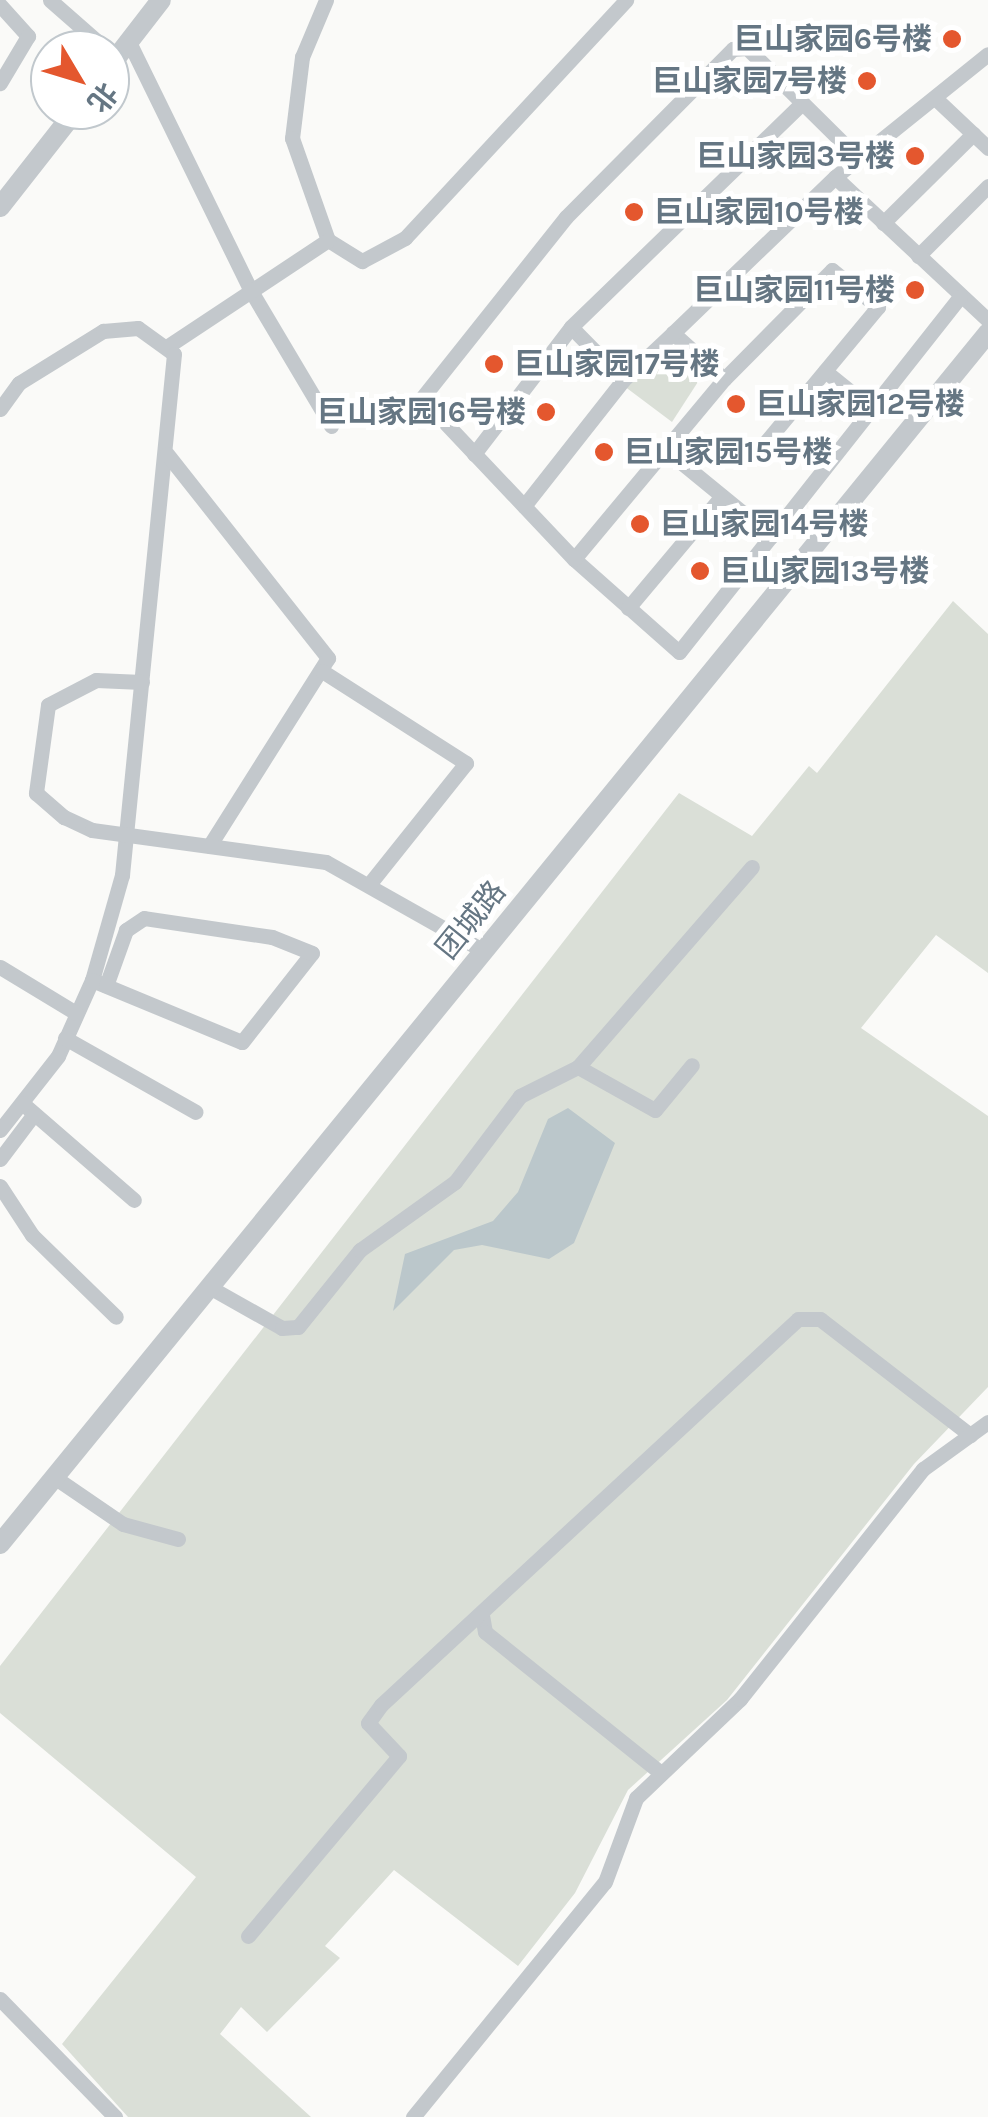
<!DOCTYPE html>
<meta charset="utf-8">
<style>
body{margin:0}
#map{position:relative;width:988px;height:2117px;overflow:hidden;background:#fafaf8;font-family:Karla,"Noto Sans SC",sans-serif}
div>[style]{position:absolute}
[style*='--x']{left:calc(var(--x)*1px);top:calc(var(--y)*1px);width:calc(var(--w)*1px);rotate:calc(var(--a)*1deg)}
.green>*{inset:0;background:#dadfd7}
.water>*{inset:0;background:#bbc7cb}
.minor>*{height:15px;margin:-7.5px;padding:0 7.5px;transform-origin:7.5px;border-radius:7.5px;background:#c3c8cc}
.tertiary>*{height:20px;margin:-10px;padding:0 10px;transform-origin:10px;border-radius:10px;background:#c3c8cc}
.dots>*{width:28px;height:28px;translate:-50% -50%;box-sizing:border-box;border:5px solid #fff;border-radius:50%}
span{translate:-50% -50%;white-space:nowrap;text-align:center;line-height:1.15;-webkit-text-stroke:10px #fff;paint-order:stroke}
.poi-label{font-size:30px;color:#657683;font-weight:700}
.right{translate:-100% -50%;text-align:right}
.left{translate:0 -50%;text-align:left}
.street-label{font-size:30px;color:#657683}
.north{position:absolute;left:30px;top:30px;width:100px;height:100px;box-sizing:border-box;background:#fff;border:2px solid #c1c8cd;border-radius:50%;rotate:128deg;font-size:28px;font-weight:700;line-height:40px;text-align:center;color:#657683}
.north::after{content:'';display:block;margin:auto;width:35px;height:45px;background:#e4572e;clip-path:polygon(50% 0,100% 100%,50% 72%,0 100%)}
</style>
<div id="map">
<div class="green">
<div style="clip-path:polygon(666px 340px,705px 371px,672px 422px,624px 386px)"></div>
<div style="clip-path:polygon(953px 601px,988px 634px,988px 973px,936px 935px,861px 1028px,988px 1116px,988px 1387px,914px 1464px,727px 1700px,628px 1790px,575px 1893px,518px 1966px,394px 1870px,325px 1946px,340px 1958px,267px 2032px,241px 2007px,220px 2034px,311px 2117px,128px 2117px,62px 2044px,196px 1877px,0 1713px,0 1666px,679px 793px,752px 836px,809px 766px,817px 773px)"></div>
</div>
<div class="water">
<div style="clip-path:polygon(568px 1108px,615px 1143px,574px 1243px,549px 1259px,482px 1245px,454px 1250px,393px 1311px,405px 1254px,493px 1221px,518px 1192px,548px 1119px)"></div>
</div>
<div class="minor">
<div style="--x:50;--y:0;--w:76;--a:41.3"></div>
<div style="--x:326;--y:0;--w:62;--a:112.8"></div>
<div style="--x:302;--y:57;--w:82;--a:97"></div>
<div style="--x:292;--y:138;--w:108;--a:70.6"></div>
<div style="--x:328;--y:240;--w:40;--a:32"></div>
<div style="--x:362;--y:261;--w:49;--a:-28.1"></div>
<div style="--x:405;--y:238;--w:325;--a:-47.1"></div>
<div style="--x:0;--y:5;--w:42;--a:47.9"></div>
<div style="--x:28;--y:36;--w:55;--a:120.8"></div>
<div style="--x:129;--y:42;--w:277;--a:63.9"></div>
<div style="--x:251;--y:291;--w:157;--a:59.3"></div>
<div style="--x:935;--y:98;--w:73;--a:43.3"></div>
<div style="--x:835;--y:177;--w:196;--a:-38.8"></div>
<div style="--x:883;--y:223;--w:127;--a:-44.7"></div>
<div style="--x:918;--y:256;--w:99;--a:-45"></div>
<div style="--x:571;--y:327;--w:74;--a:45.5"></div>
<div style="--x:168;--y:346;--w:192;--a:-33.5"></div>
<div style="--x:825;--y:371;--w:60;--a:39"></div>
<div style="--x:0;--y:409;--w:32;--a:-54"></div>
<div style="--x:19;--y:383;--w:99;--a:-31.8"></div>
<div style="--x:103;--y:331;--w:35;--a:-5"></div>
<div style="--x:138;--y:328;--w:44;--a:35.8"></div>
<div style="--x:174;--y:354;--w:524;--a:95.7"></div>
<div style="--x:122;--y:875;--w:109;--a:105.9"></div>
<div style="--x:92;--y:980;--w:83;--a:114.1"></div>
<div style="--x:58;--y:1056;--w:94;--a:128.1"></div>
<div style="--x:765;--y:443;--w:177;--a:-50.3"></div>
<div style="--x:878;--y:307;--w:59;--a:-141.2"></div>
<div style="--x:832;--y:270;--w:153;--a:134.7"></div>
<div style="--x:724;--y:379;--w:69;--a:-138"></div>
<div style="--x:673;--y:333;--w:225;--a:-43.9"></div>
<div style="--x:835;--y:177;--w:209;--a:43.1"></div>
<div style="--x:666;--y:450;--w:136;--a:39.3"></div>
<div style="--x:771;--y:536;--w:148;--a:128.4"></div>
<div style="--x:679;--y:652;--w:140;--a:-138.5"></div>
<div style="--x:574;--y:559;--w:234;--a:-50.2"></div>
<div style="--x:167;--y:454;--w:260;--a:51.7"></div>
<div style="--x:328;--y:658;--w:222;--a:122.3"></div>
<div style="--x:474;--y:454;--w:160;--a:-52.6"></div>
<div style="--x:571;--y:327;--w:322;--a:-44.1"></div>
<div style="--x:524;--y:506;--w:160;--a:-51.8"></div>
<div style="--x:623;--y:380;--w:69;--a:-43.2"></div>
<div style="--x:771;--y:536;--w:305;--a:-51.7"></div>
<div style="--x:574;--y:559;--w:221;--a:-133.4"></div>
<div style="--x:422;--y:398;--w:231;--a:-51.5"></div>
<div style="--x:566;--y:217;--w:237;--a:-45.2"></div>
<div style="--x:733;--y:49;--w:14;--a:-4"></div>
<div style="--x:747;--y:48;--w:155;--a:44.7"></div>
<div style="--x:628;--y:608;--w:146;--a:-50"></div>
<div style="--x:322;--y:671;--w:171;--a:32.6"></div>
<div style="--x:466;--y:763;--w:152;--a:128.6"></div>
<div style="--x:142;--y:682;--w:46;--a:-177.5"></div>
<div style="--x:96;--y:680;--w:54;--a:152.5"></div>
<div style="--x:48;--y:705;--w:89;--a:97.8"></div>
<div style="--x:36;--y:793;--w:37;--a:41"></div>
<div style="--x:64;--y:817;--w:31;--a:25"></div>
<div style="--x:92;--y:830;--w:236;--a:7.8"></div>
<div style="--x:326;--y:862;--w:181;--a:29.4"></div>
<div style="--x:0;--y:967;--w:89;--a:31.2"></div>
<div style="--x:92;--y:980;--w:162;--a:22.5"></div>
<div style="--x:242;--y:1042;--w:113;--a:-51.8"></div>
<div style="--x:312;--y:953;--w:43;--a:-158.2"></div>
<div style="--x:272;--y:937;--w:129;--a:-171.6"></div>
<div style="--x:144;--y:918;--w:22;--a:146"></div>
<div style="--x:126;--y:930;--w:59;--a:109.7"></div>
<div style="--x:65;--y:1038;--w:150;--a:29.5"></div>
<div style="--x:578;--y:1067;--w:88;--a:29.2"></div>
<div style="--x:655;--y:1110;--w:58;--a:-50.6"></div>
<div style="--x:22;--y:1103;--w:148;--a:40.9"></div>
<div style="--x:0;--y:1159;--w:56;--a:-52.9"></div>
<div style="--x:0;--y:1186;--w:59;--a:56.9"></div>
<div style="--x:32;--y:1235;--w:117;--a:44.3"></div>
<div style="--x:211;--y:1288;--w:81;--a:29.4"></div>
<div style="--x:282;--y:1328;--w:16;--a:-4"></div>
<div style="--x:298;--y:1327;--w:99;--a:-51.2"></div>
<div style="--x:360;--y:1250;--w:117;--a:-35.6"></div>
<div style="--x:455;--y:1182;--w:108;--a:-52.9"></div>
<div style="--x:520;--y:1096;--w:65;--a:-26.6"></div>
<div style="--x:578;--y:1067;--w:265;--a:-49"></div>
<div style="--x:57;--y:1479;--w:80;--a:34.3"></div>
<div style="--x:123;--y:1524;--w:57;--a:15.3"></div>
<div style="--x:482;--y:1615;--w:17;--a:80"></div>
<div style="--x:485;--y:1632;--w:226;--a:38.7"></div>
<div style="--x:248;--y:1936;--w:235;--a:-50"></div>
<div style="--x:399;--y:1756;--w:45;--a:-133.2"></div>
<div style="--x:368;--y:1723;--w:22;--a:-54"></div>
<div style="--x:381;--y:1705;--w:568;--a:-42.79"></div>
<div style="--x:798;--y:1319;--w:22;--a:0"></div>
<div style="--x:820;--y:1319;--w:190;--a:37.7"></div>
<div style="--x:0;--y:1999;--w:165;--a:45.7"></div>
<div style="--x:413;--y:2117;--w:303;--a:-50.8"></div>
<div style="--x:605;--y:1882;--w:90;--a:-69.7"></div>
<div style="--x:636;--y:1798;--w:144;--a:-43.6"></div>
<div style="--x:740;--y:1699;--w:294;--a:-51.5"></div>
<div style="--x:923;--y:1469;--w:80;--a:-35.9"></div>
</div>
<div class="tertiary">
<div style="--x:110;--y:66;--w:83;--a:-52.3"></div>
<div style="--x:0;--y:207;--w:123;--a:-51.9"></div>
<div style="--x:0;--y:1544;--w:1563;--a:-50.79"></div>
</div>
<div class="dots">
<div style="left:952px;top:39px;background:#e4572e"></div>
<div style="left:867px;top:81px;background:#e4572e"></div>
<div style="left:915px;top:156px;background:#e4572e"></div>
<div style="left:634px;top:212px;background:#e4572e"></div>
<div style="left:915px;top:290px;background:#e4572e"></div>
<div style="left:494px;top:364px;background:#e4572e"></div>
<div style="left:736px;top:404px;background:#e4572e"></div>
<div style="left:546px;top:412px;background:#e4572e"></div>
<div style="left:604px;top:452px;background:#e4572e"></div>
<div style="left:640px;top:524px;background:#e4572e"></div>
<div style="left:700px;top:571px;background:#e4572e"></div>
</div>
<div class="poi-label">
<span class="right" style="left:932px;top:39px">巨山家园6号楼</span>
<span class="right" style="left:847px;top:81px">巨山家园7号楼</span>
<span class="right" style="left:895px;top:156px">巨山家园3号楼</span>
<span class="left" style="left:654px;top:212px">巨山家园10号楼</span>
<span class="right" style="left:895px;top:290px">巨山家园11号楼</span>
<span class="left" style="left:514px;top:364px">巨山家园17号楼</span>
<span class="left" style="left:756px;top:404px">巨山家园12号楼</span>
<span class="right" style="left:526px;top:412px">巨山家园16号楼</span>
<span class="left" style="left:624px;top:452px">巨山家园15号楼</span>
<span class="left" style="left:660px;top:524px">巨山家园14号楼</span>
<span class="left" style="left:720px;top:571px">巨山家园13号楼</span>
</div>
<div class="street-label">
<span style="left:471px;top:920px;rotate:-51deg">团城路</span>
</div>
<div class="north">北</div>
</div>
